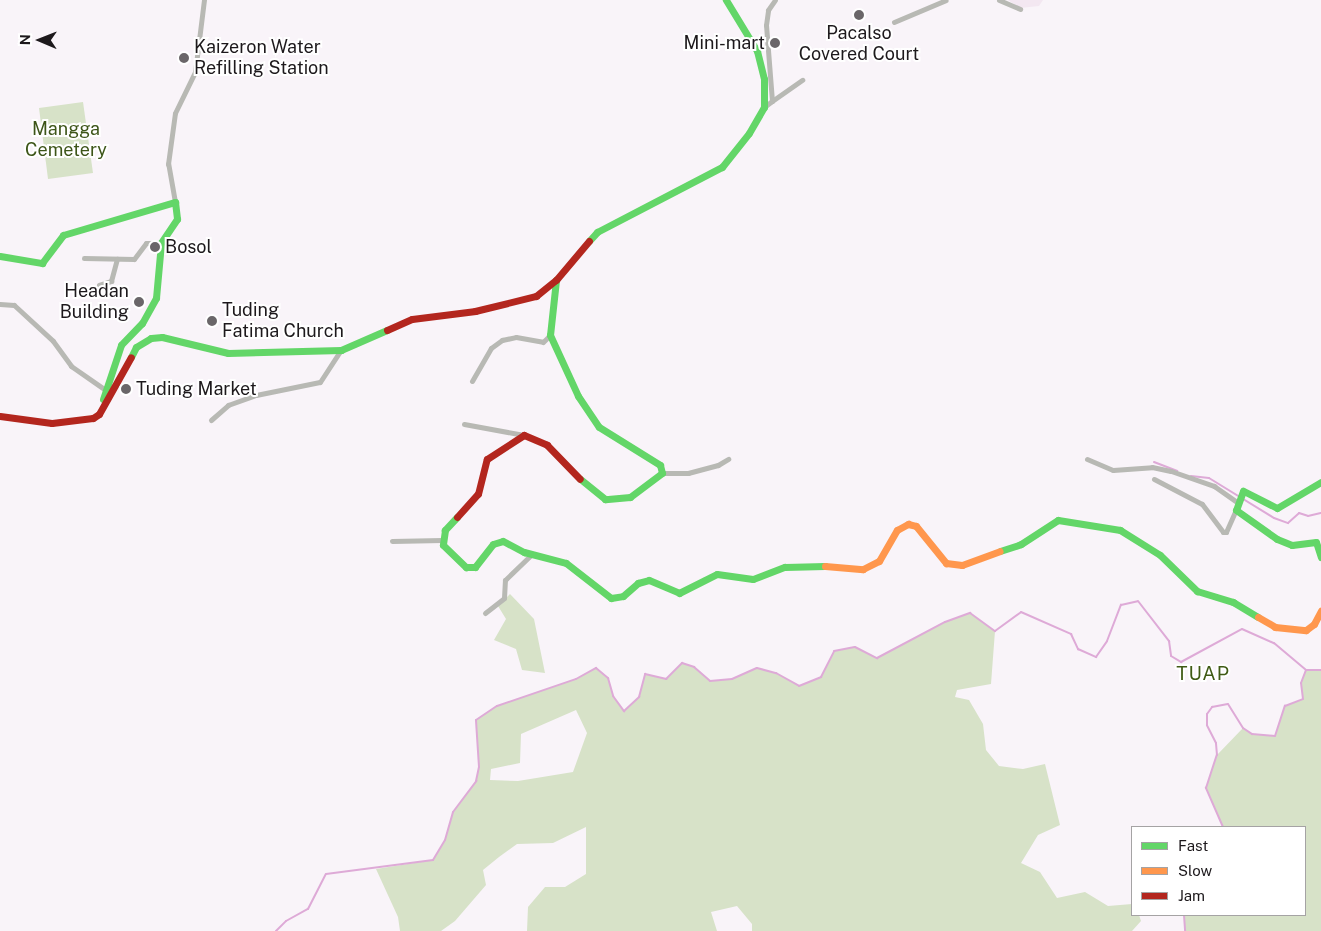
<!DOCTYPE html>
<style>
body{margin:0}
#map{position:relative;width:1321px;height:931px;overflow:hidden;background:#f9f4f9;font-family:"Public Sans",sans-serif}
div>[style]{position:absolute}
[style*='--x']{left:calc(var(--x)*1px);top:calc(var(--y)*1px);width:calc(var(--w)*1px);rotate:calc(var(--a)*1deg)}
.built>*{inset:0;background:#f3e7f1}
.green>*{inset:0;background:#d7e2c8}
.stream>*{height:2px;margin:-1px;padding:0 1px;transform-origin:1px;border-radius:1px;background:#deaad7}
.street>*{height:5px;margin:-2.5px;padding:0 2.5px;transform-origin:2.5px;border-radius:2.5px;background:#b8b9b4}
.fast>*{height:7px;margin:-3.5px;padding:0 3.5px;transform-origin:3.5px;border-radius:3.5px;background:#63d668}
.slow>*{height:7px;margin:-3.5px;padding:0 3.5px;transform-origin:3.5px;border-radius:3.5px;background:#ff974d}
.jam>*{height:7px;margin:-3.5px;padding:0 3.5px;transform-origin:3.5px;border-radius:3.5px;background:#b3261e}
.dots>*{width:14px;height:14px;translate:-50% -50%;box-sizing:border-box;border:2px solid #fff;border-radius:50%}
span{translate:-50% -50%;white-space:nowrap;text-align:center;line-height:1.15;-webkit-text-stroke:4px #fff;paint-order:stroke}
.poi-label{font-size:18px;color:#1d191c}
.right{translate:-100% -50%;text-align:right}
.left{translate:0 -50%;text-align:left}
.park-label{font-size:18px;color:#3d5519}
.neighbourhood-label{font-size:19px;color:#3f5a14;letter-spacing:1px}
.legend{position:absolute;left:1131px;top:826px;width:175px;height:90px;box-sizing:border-box;background:#fff;border:1px solid #a5a3a4;margin:0;padding:6px 9px;list-style:none;font-size:15px;color:#1d191c}
.legend li{display:flex;align-items:center;gap:10px;height:25px}
.legend b{width:25px;border:1px solid #a5a3a4}
.north{position:absolute;left:15px;top:15px;width:50px;height:50px;-webkit-text-stroke:4px #fff;paint-order:stroke;rotate:271deg;font-size:14px;font-weight:700;line-height:20px;text-align:center;color:#1d191c}
.north::after{content:'';display:block;margin:auto;width:18px;height:22px;background:#1d191c;clip-path:polygon(50% 0,100% 100%,50% 72%,0 100%)}
</style>
<div id="map">
<div class="built">
<div style="clip-path:polygon(1008px 0,1043px 0,1039px 6px,1020px 8px)"></div>
</div>
<div class="green">
<div style="clip-path:polygon(83px 102px,93px 173px,48px 179px,39px 108px)"></div>
<div style="clip-path:polygon(510px 594px,534px 619px,545px 673px,522px 670px,516px 649px,494px 640px,506px 619px,498px 606px)"></div>
<div style="clip-path:polygon(evenodd,970px 613px,995px 631px,991px 684px,957px 690px,955px 697px,969px 700px,983px 724px,986px 750px,999px 766px,1023px 769px,1045px 764px,1060px 825px,1038px 835px,1021px 863px,1040px 872px,1057px 898px,1085px 892px,1108px 906px,1132px 904px,1132px 915px,1139px 915px,1141px 921px,1132px 931px,752px 931px,752px 924px,737px 906px,711px 912px,717px 931px,527px 931px,528px 907px,545px 887px,565px 887px,586px 874px,586px 827px,553px 843px,517px 844px,499px 857px,483px 870px,486px 885px,455px 921px,441px 931px,400px 931px,398px 917px,376px 869px,433px 860px,445px 840px,453px 812px,476px 781px,479px 767px,476px 720px,497px 706px,576px 679px,596px 668px,608px 678px,613px 696px,624px 711px,639px 697px,645px 674px,666px 679px,682px 663px,694px 667px,710px 681px,732px 679px,757px 668px,776px 673px,799px 686px,821px 677px,834px 651px,855px 647px,877px 658px,945px 622px,970px 613px,576px 710px,587px 733px,573px 772px,518px 781px,490px 780px,491px 769px,520px 763px,521px 734px,576px 710px)"></div>
<div style="clip-path:polygon(1306px 670px,1321px 670px,1321px 931px,1185px 931px,1184px 915px,1305px 915px,1305px 827px,1223px 827px,1206px 788px,1217px 755px,1243px 728px,1252px 734px,1275px 736px,1285px 706px,1303px 699px,1301px 683px)"></div>
</div>
<div class="stream">
<div style="--x:1154;--y:462;--w:25;--a:21"></div>
<div style="--x:1191;--y:476;--w:18;--a:6"></div>
<div style="--x:1209;--y:478;--w:76;--a:31.6"></div>
<div style="--x:1274;--y:518;--w:15;--a:20"></div>
<div style="--x:1288;--y:523;--w:15;--a:-42"></div>
<div style="--x:1299;--y:513;--w:9;--a:18"></div>
<div style="--x:1308;--y:516;--w:13;--a:-13"></div>
<div style="--x:1223;--y:827;--w:43;--a:-113.6"></div>
<div style="--x:1206;--y:788;--w:35;--a:-72"></div>
<div style="--x:1217;--y:755;--w:12;--a:-95"></div>
<div style="--x:1216;--y:743;--w:20;--a:-117"></div>
<div style="--x:1207;--y:725;--w:11;--a:-90"></div>
<div style="--x:1207;--y:714;--w:9;--a:-54"></div>
<div style="--x:1212;--y:707;--w:16;--a:-11"></div>
<div style="--x:1228;--y:704;--w:28;--a:58"></div>
<div style="--x:1243;--y:728;--w:11;--a:34"></div>
<div style="--x:1252;--y:734;--w:23;--a:5"></div>
<div style="--x:1275;--y:736;--w:32;--a:-72"></div>
<div style="--x:1285;--y:706;--w:19;--a:-21"></div>
<div style="--x:1303;--y:699;--w:16;--a:-97"></div>
<div style="--x:1301;--y:683;--w:14;--a:-69"></div>
<div style="--x:1184;--y:915;--w:16;--a:86"></div>
<div style="--x:276;--y:931;--w:14;--a:-45"></div>
<div style="--x:286;--y:921;--w:25;--a:-29"></div>
<div style="--x:308;--y:909;--w:39;--a:-63"></div>
<div style="--x:326;--y:874;--w:108;--a:-7.5"></div>
<div style="--x:433;--y:860;--w:23;--a:-59"></div>
<div style="--x:445;--y:840;--w:29;--a:-74"></div>
<div style="--x:453;--y:812;--w:39;--a:-53"></div>
<div style="--x:476;--y:781;--w:14;--a:-78"></div>
<div style="--x:479;--y:767;--w:47;--a:-93.7"></div>
<div style="--x:476;--y:720;--w:25;--a:-34"></div>
<div style="--x:497;--y:706;--w:83;--a:-18.9"></div>
<div style="--x:576;--y:679;--w:23;--a:-29"></div>
<div style="--x:596;--y:668;--w:16;--a:40"></div>
<div style="--x:608;--y:678;--w:19;--a:74"></div>
<div style="--x:613;--y:696;--w:19;--a:54"></div>
<div style="--x:624;--y:711;--w:21;--a:-43"></div>
<div style="--x:639;--y:697;--w:24;--a:-75"></div>
<div style="--x:645;--y:674;--w:22;--a:13"></div>
<div style="--x:666;--y:679;--w:23;--a:-45"></div>
<div style="--x:682;--y:663;--w:13;--a:18"></div>
<div style="--x:694;--y:667;--w:21;--a:41"></div>
<div style="--x:710;--y:681;--w:22;--a:-5"></div>
<div style="--x:732;--y:679;--w:27;--a:-24"></div>
<div style="--x:757;--y:668;--w:20;--a:15"></div>
<div style="--x:776;--y:673;--w:26;--a:29"></div>
<div style="--x:799;--y:686;--w:24;--a:-22"></div>
<div style="--x:821;--y:677;--w:29;--a:-63"></div>
<div style="--x:834;--y:651;--w:21;--a:-11"></div>
<div style="--x:855;--y:647;--w:25;--a:27"></div>
<div style="--x:877;--y:658;--w:77;--a:-27.9"></div>
<div style="--x:945;--y:622;--w:27;--a:-20"></div>
<div style="--x:970;--y:613;--w:31;--a:36"></div>
<div style="--x:995;--y:631;--w:32;--a:-36"></div>
<div style="--x:1021;--y:612;--w:55;--a:23.7"></div>
<div style="--x:1071;--y:634;--w:17;--a:65"></div>
<div style="--x:1078;--y:649;--w:20;--a:24"></div>
<div style="--x:1096;--y:657;--w:19;--a:-55"></div>
<div style="--x:1107;--y:641;--w:39;--a:-69"></div>
<div style="--x:1121;--y:605;--w:17;--a:-13"></div>
<div style="--x:1138;--y:601;--w:51;--a:52.2"></div>
<div style="--x:1169;--y:641;--w:15;--a:82"></div>
<div style="--x:1171;--y:656;--w:12;--a:31"></div>
<div style="--x:1181;--y:662;--w:69;--a:-28.4"></div>
<div style="--x:1242;--y:629;--w:35;--a:24"></div>
<div style="--x:1274;--y:643;--w:42;--a:40.2"></div>
<div style="--x:1306;--y:670;--w:15;--a:0"></div>
</div>
<div class="street">
<div style="--x:999;--y:0;--w:23;--a:23"></div>
<div style="--x:894;--y:22;--w:56;--a:-22.9"></div>
<div style="--x:772;--y:101;--w:37;--a:-35"></div>
<div style="--x:764;--y:107;--w:10;--a:-37"></div>
<div style="--x:772;--y:101;--w:76;--a:-94.5"></div>
<div style="--x:766;--y:25;--w:15;--a:-82"></div>
<div style="--x:768;--y:10;--w:12;--a:-55"></div>
<div style="--x:175;--y:202;--w:39;--a:-100"></div>
<div style="--x:168;--y:164;--w:51;--a:-82.2"></div>
<div style="--x:175;--y:113;--w:46;--a:-64"></div>
<div style="--x:195;--y:72;--w:73;--a:-82.9"></div>
<div style="--x:84;--y:258;--w:50;--a:1.1"></div>
<div style="--x:134;--y:259;--w:20;--a:-53"></div>
<div style="--x:146;--y:243;--w:15;--a:0"></div>
<div style="--x:99;--y:285;--w:13;--a:-18"></div>
<div style="--x:111;--y:281;--w:23;--a:-75"></div>
<div style="--x:0;--y:304;--w:14;--a:4"></div>
<div style="--x:14;--y:305;--w:53;--a:42.7"></div>
<div style="--x:53;--y:341;--w:31;--a:54"></div>
<div style="--x:71;--y:366;--w:44;--a:34.8"></div>
<div style="--x:472;--y:381;--w:38;--a:-60"></div>
<div style="--x:491;--y:348;--w:14;--a:-36"></div>
<div style="--x:502;--y:340;--w:14;--a:-12"></div>
<div style="--x:516;--y:337;--w:27;--a:10"></div>
<div style="--x:543;--y:342;--w:10;--a:-45"></div>
<div style="--x:211;--y:420;--w:23;--a:-41"></div>
<div style="--x:228;--y:405;--w:30;--a:-20"></div>
<div style="--x:256;--y:395;--w:65;--a:-11.5"></div>
<div style="--x:320;--y:382;--w:38;--a:-57"></div>
<div style="--x:464;--y:424;--w:61;--a:10.4"></div>
<div style="--x:1087;--y:459;--w:28;--a:23"></div>
<div style="--x:1113;--y:470;--w:39;--a:-4"></div>
<div style="--x:1152;--y:467;--w:19;--a:12"></div>
<div style="--x:1171;--y:471;--w:46;--a:19.2"></div>
<div style="--x:1214;--y:486;--w:29;--a:35"></div>
<div style="--x:662;--y:473;--w:26;--a:0"></div>
<div style="--x:688;--y:473;--w:31;--a:-15"></div>
<div style="--x:718;--y:465;--w:12;--a:-31"></div>
<div style="--x:1154;--y:479;--w:54;--a:27.5"></div>
<div style="--x:1202;--y:504;--w:35;--a:53"></div>
<div style="--x:1223;--y:532;--w:3;--a:0"></div>
<div style="--x:1226;--y:532;--w:24;--a:-66"></div>
<div style="--x:392;--y:541;--w:50;--a:-1.1"></div>
<div style="--x:485;--y:613;--w:24;--a:-38"></div>
<div style="--x:504;--y:598;--w:18;--a:-87"></div>
<div style="--x:505;--y:580;--w:36;--a:-44"></div>
</div>
<div class="fast">
<div style="--x:589;--y:241;--w:12;--a:-48"></div>
<div style="--x:597;--y:232;--w:141;--a:-27.5"></div>
<div style="--x:722;--y:167;--w:43;--a:-51.5"></div>
<div style="--x:749;--y:133;--w:30;--a:-60"></div>
<div style="--x:764;--y:107;--w:28;--a:-90"></div>
<div style="--x:764;--y:79;--w:29;--a:-104"></div>
<div style="--x:757;--y:51;--w:60;--a:-121.3"></div>
<div style="--x:0;--y:256;--w:43;--a:9.5"></div>
<div style="--x:42;--y:263;--w:35;--a:-53"></div>
<div style="--x:63;--y:235;--w:117;--a:-16.4"></div>
<div style="--x:175;--y:202;--w:17;--a:83"></div>
<div style="--x:177;--y:219;--w:29;--a:124"></div>
<div style="--x:161;--y:243;--w:55;--a:95.2"></div>
<div style="--x:156;--y:298;--w:29;--a:119"></div>
<div style="--x:142;--y:323;--w:30;--a:134"></div>
<div style="--x:121;--y:345;--w:57;--a:108.4"></div>
<div style="--x:556;--y:280;--w:55;--a:96.2"></div>
<div style="--x:550;--y:335;--w:67;--a:65.3"></div>
<div style="--x:578;--y:396;--w:37;--a:56"></div>
<div style="--x:599;--y:427;--w:72;--a:31.9"></div>
<div style="--x:660;--y:465;--w:8;--a:76"></div>
<div style="--x:662;--y:473;--w:40;--a:143"></div>
<div style="--x:630;--y:497;--w:25;--a:175"></div>
<div style="--x:605;--y:499;--w:32;--a:-141"></div>
<div style="--x:131;--y:357;--w:11;--a:-63"></div>
<div style="--x:136;--y:347;--w:17;--a:-31"></div>
<div style="--x:151;--y:338;--w:11;--a:-5"></div>
<div style="--x:162;--y:337;--w:68;--a:13.6"></div>
<div style="--x:228;--y:353;--w:113;--a:-1.5"></div>
<div style="--x:341;--y:350;--w:50;--a:-23.5"></div>
<div style="--x:1321;--y:482;--w:51;--a:149.4"></div>
<div style="--x:1277;--y:508;--w:38;--a:-153"></div>
<div style="--x:1243;--y:491;--w:20;--a:110"></div>
<div style="--x:1236;--y:510;--w:50;--a:35.3"></div>
<div style="--x:1277;--y:539;--w:16;--a:22"></div>
<div style="--x:1292;--y:545;--w:24;--a:-7"></div>
<div style="--x:1316;--y:542;--w:16;--a:72"></div>
<div style="--x:457;--y:517;--w:18;--a:133"></div>
<div style="--x:445;--y:530;--w:15;--a:98"></div>
<div style="--x:443;--y:545;--w:32;--a:44"></div>
<div style="--x:466;--y:567;--w:9;--a:0"></div>
<div style="--x:475;--y:567;--w:29;--a:-52"></div>
<div style="--x:493;--y:544;--w:10;--a:-17"></div>
<div style="--x:503;--y:541;--w:24;--a:28"></div>
<div style="--x:524;--y:552;--w:43;--a:14.7"></div>
<div style="--x:566;--y:563;--w:57;--a:37.9"></div>
<div style="--x:611;--y:598;--w:12;--a:-9"></div>
<div style="--x:623;--y:596;--w:20;--a:-41"></div>
<div style="--x:638;--y:583;--w:11;--a:-15"></div>
<div style="--x:649;--y:580;--w:33;--a:23"></div>
<div style="--x:679;--y:593;--w:42;--a:-26.6"></div>
<div style="--x:717;--y:574;--w:36;--a:8"></div>
<div style="--x:753;--y:579;--w:34;--a:-21"></div>
<div style="--x:785;--y:567;--w:40;--a:-1.4"></div>
<div style="--x:1000;--y:551;--w:22;--a:-18"></div>
<div style="--x:1021;--y:544;--w:44;--a:-33"></div>
<div style="--x:1058;--y:520;--w:63;--a:9.2"></div>
<div style="--x:1120;--y:530;--w:47;--a:32"></div>
<div style="--x:1160;--y:555;--w:52;--a:44.2"></div>
<div style="--x:1197;--y:591;--w:38;--a:17"></div>
<div style="--x:1233;--y:602;--w:29;--a:31"></div>
</div>
<div class="slow">
<div style="--x:825;--y:566;--w:38;--a:5"></div>
<div style="--x:863;--y:569;--w:18;--a:-27"></div>
<div style="--x:879;--y:561;--w:36;--a:-60"></div>
<div style="--x:897;--y:530;--w:13;--a:-29"></div>
<div style="--x:908;--y:524;--w:8;--a:14"></div>
<div style="--x:916;--y:526;--w:48;--a:51"></div>
<div style="--x:946;--y:563;--w:16;--a:7"></div>
<div style="--x:962;--y:565;--w:40;--a:-20.2"></div>
<div style="--x:1258;--y:617;--w:20;--a:30"></div>
<div style="--x:1275;--y:627;--w:31;--a:6"></div>
<div style="--x:1306;--y:630;--w:10;--a:-37"></div>
<div style="--x:1314;--y:624;--w:15;--a:-62"></div>
</div>
<div class="jam">
<div style="--x:387;--y:330;--w:27;--a:-24"></div>
<div style="--x:412;--y:319;--w:64;--a:-7.2"></div>
<div style="--x:475;--y:311;--w:63;--a:-13.8"></div>
<div style="--x:536;--y:296;--w:26;--a:-39"></div>
<div style="--x:556;--y:280;--w:51;--a:-49.8"></div>
<div style="--x:0;--y:416;--w:52;--a:7.7"></div>
<div style="--x:52;--y:423;--w:41;--a:-7"></div>
<div style="--x:93;--y:418;--w:7;--a:-34"></div>
<div style="--x:99;--y:414;--w:65;--a:-60.7"></div>
<div style="--x:457;--y:517;--w:31;--a:-48"></div>
<div style="--x:478;--y:494;--w:36;--a:-76"></div>
<div style="--x:487;--y:459;--w:44;--a:-33"></div>
<div style="--x:524;--y:435;--w:25;--a:23"></div>
<div style="--x:547;--y:445;--w:47;--a:45.9"></div>
</div>
<div class="dots">
<div style="left:859px;top:15px;background:#6a6669"></div>
<div style="left:775px;top:43px;background:#6a6669"></div>
<div style="left:184px;top:58px;background:#6a6669"></div>
<div style="left:155px;top:247px;background:#6a6669"></div>
<div style="left:139px;top:302px;background:#6a6669"></div>
<div style="left:212px;top:321px;background:#6a6669"></div>
<div style="left:126px;top:389px;background:#6a6669"></div>
</div>
<div class="poi-label">
<span style="left:859px;top:44px">Pacalso<br>Covered Court</span>
<span class="right" style="left:765px;top:43px">Mini-mart</span>
<span class="left" style="left:194px;top:58px">Kaizeron Water<br>Refilling Station</span>
<span class="left" style="left:165px;top:247px">Bosol</span>
<span class="right" style="left:129px;top:302px">Headan<br>Building</span>
<span class="left" style="left:222px;top:321px">Tuding<br>Fatima Church</span>
<span class="left" style="left:136px;top:389px">Tuding Market</span>
</div>
<div class="park-label">
<span style="left:66px;top:140px">Mangga<br>Cemetery</span>
</div>
<div class="neighbourhood-label">
<span style="left:1203px;top:674px">TUAP</span>
</div>
<ul class="legend">
<li><b style="height:6px;background:#63d668"></b>Fast</li>
<li><b style="height:6px;background:#ff974d"></b>Slow</li>
<li><b style="height:6px;background:#b3261e"></b>Jam</li>
</ul>
<div class="north">N</div>
</div>
